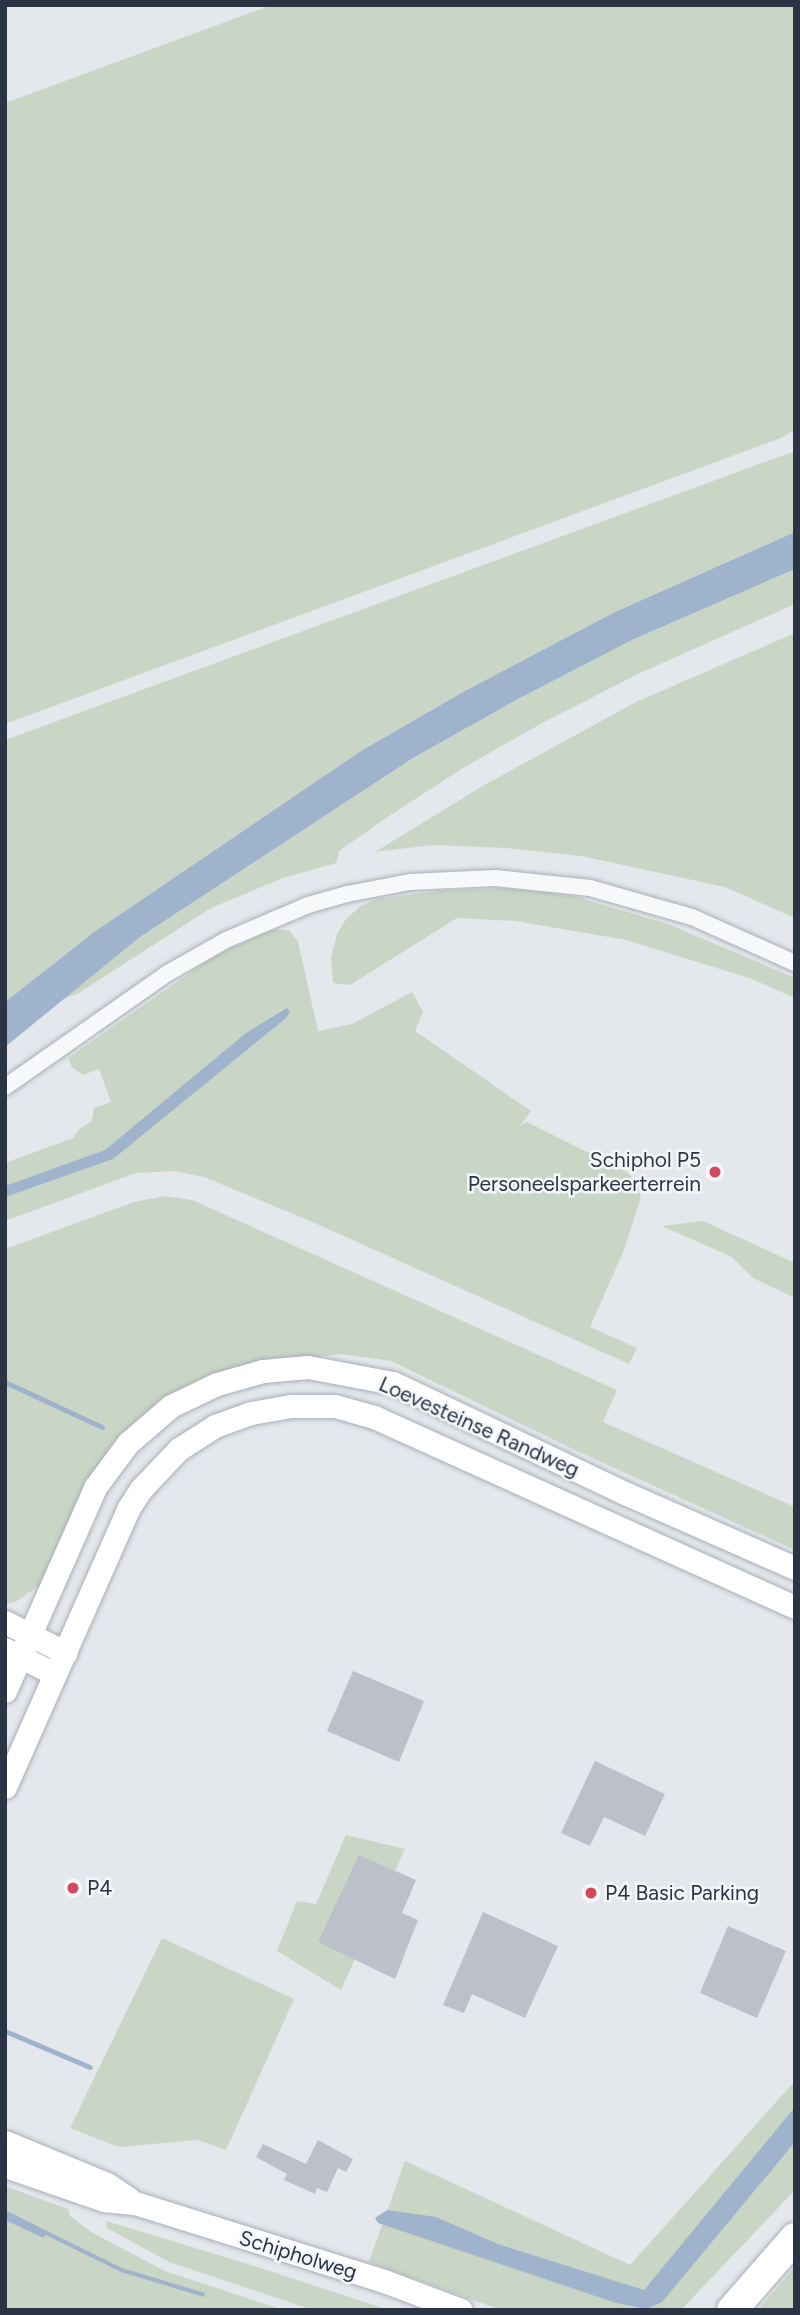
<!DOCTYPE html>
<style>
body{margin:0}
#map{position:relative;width:800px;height:2315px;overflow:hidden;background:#e4e7ec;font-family:Figtree,sans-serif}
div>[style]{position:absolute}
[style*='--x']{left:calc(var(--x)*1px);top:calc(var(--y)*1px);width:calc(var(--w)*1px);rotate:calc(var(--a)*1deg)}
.green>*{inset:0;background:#c9d6c5}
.water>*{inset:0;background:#9fb4cc}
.stream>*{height:5px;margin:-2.5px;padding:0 2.5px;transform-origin:2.5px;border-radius:2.5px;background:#9fb4cc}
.building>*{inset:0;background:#bbc0ca}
.roads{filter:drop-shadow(0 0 2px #a9aeb7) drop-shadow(0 0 2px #a9aeb7)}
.street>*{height:16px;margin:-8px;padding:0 8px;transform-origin:8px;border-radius:8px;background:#f7f8fa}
.secondary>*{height:23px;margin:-11.5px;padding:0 11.5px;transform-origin:11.5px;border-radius:11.5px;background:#fff}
.highway>*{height:30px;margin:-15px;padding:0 15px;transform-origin:15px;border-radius:15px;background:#fff}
.dots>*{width:19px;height:19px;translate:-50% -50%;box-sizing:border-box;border:4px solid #f4f6f9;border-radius:50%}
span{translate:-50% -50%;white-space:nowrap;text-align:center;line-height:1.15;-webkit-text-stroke:5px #f4f6f9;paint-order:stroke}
.poi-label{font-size:21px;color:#2b3445}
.right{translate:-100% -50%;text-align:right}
.left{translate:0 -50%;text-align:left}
.street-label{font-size:21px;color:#2b3445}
.frame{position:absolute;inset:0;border:7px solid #2b3445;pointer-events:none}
</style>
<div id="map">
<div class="green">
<div style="clip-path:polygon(272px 5px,795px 5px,795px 429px,781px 438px,5px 724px,5px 103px)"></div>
<div style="clip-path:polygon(795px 451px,795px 532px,615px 612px,463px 692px,361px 751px,94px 932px,5px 1002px,5px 740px)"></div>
<div style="clip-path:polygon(795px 569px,795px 604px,640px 673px,544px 722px,463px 768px,386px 818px,339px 851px,336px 863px,283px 878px,211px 908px,77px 994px,63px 999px,140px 937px,413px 758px,518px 699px,632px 640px)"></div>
<div style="clip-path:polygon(795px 633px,795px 918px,725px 887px,581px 856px,506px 848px,433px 845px,375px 852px,486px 784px,636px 702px)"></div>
<div style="clip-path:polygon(505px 888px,573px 896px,668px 924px,795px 978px,795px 998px,752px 979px,626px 940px,516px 921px,457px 918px,350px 985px,333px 983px,331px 958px,337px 934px,346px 919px,361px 906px,377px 899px,438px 891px)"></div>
<div style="clip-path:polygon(272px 930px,289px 930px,298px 942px,318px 1031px,352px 1024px,412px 992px,423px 1012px,415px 1031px,531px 1111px,520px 1126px,527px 1122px,627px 1172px,634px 1179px,641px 1197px,624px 1250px,590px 1327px,637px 1348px,629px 1364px,308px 1220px,204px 1177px,174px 1171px,136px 1173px,5px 1221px,5px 1163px,73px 1138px,78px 1130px,92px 1121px,94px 1108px,111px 1102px,99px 1069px,83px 1075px,72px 1067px,68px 1058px,217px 954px)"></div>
<div style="clip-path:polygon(165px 1196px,192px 1200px,617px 1390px,603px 1422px,795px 1507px,795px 1550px,577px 1451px,391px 1361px,341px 1354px,287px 1361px,144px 1418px,44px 1582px,17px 1601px,5px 1605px,5px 1249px,134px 1202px)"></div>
<div style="clip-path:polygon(703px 1221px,795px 1263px,795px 1298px,753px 1278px,732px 1257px,662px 1226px)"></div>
<div style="clip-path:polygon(346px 1835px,405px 1849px,341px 1990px,277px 1951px,297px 1901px,316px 1904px)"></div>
<div style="clip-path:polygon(162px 1938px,294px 1999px,226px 2150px,198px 2140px,119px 2147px,70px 2128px)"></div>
<div style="clip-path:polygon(795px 2081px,795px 2190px,681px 2310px,501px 2310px,369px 2262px,405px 2161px,630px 2265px)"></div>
<div style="clip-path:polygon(5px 2186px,68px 2209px,70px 2216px,93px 2233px,165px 2271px,283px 2310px,5px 2310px)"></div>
<div style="clip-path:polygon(106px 2221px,248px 2264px,389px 2310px,313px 2310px,169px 2262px,107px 2228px)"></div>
<div style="clip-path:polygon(795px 2267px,795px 2310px,758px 2310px)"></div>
</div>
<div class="water">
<div style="clip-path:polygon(795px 532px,795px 569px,632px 640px,518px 699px,413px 758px,140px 937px,5px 1047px,5px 1002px,94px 932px,361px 751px,463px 692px,615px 612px)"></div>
<div style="clip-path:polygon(287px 1008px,290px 1012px,286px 1018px,113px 1159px,5px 1197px,5px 1186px,105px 1150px,246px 1033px)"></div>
<div style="clip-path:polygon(795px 2107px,795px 2142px,662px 2302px,647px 2309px,616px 2303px,378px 2223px,375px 2218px,387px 2210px,436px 2217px,498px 2244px,644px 2290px)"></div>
<div style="clip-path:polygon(5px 2210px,122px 2268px,205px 2293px,204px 2297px,121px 2272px,5px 2215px)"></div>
</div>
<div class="stream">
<div style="--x:5;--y:1382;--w:107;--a:24.9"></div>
<div style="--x:5;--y:2031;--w:92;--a:23"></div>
<div style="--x:5;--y:2217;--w:41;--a:24.7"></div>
</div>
<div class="building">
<div style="clip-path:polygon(353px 1671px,424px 1701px,399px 1762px,327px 1731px)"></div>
<div style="clip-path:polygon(595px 1761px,665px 1794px,645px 1836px,604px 1817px,590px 1846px,561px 1833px)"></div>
<div style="clip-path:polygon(359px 1855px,416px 1880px,402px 1913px,418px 1920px,395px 1979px,318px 1942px)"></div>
<div style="clip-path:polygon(483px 1912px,558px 1946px,525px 2018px,472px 1994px,464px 2013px,443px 2005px)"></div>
<div style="clip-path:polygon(728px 1926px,786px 1951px,757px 2018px,700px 1993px)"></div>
<div style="clip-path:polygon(318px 2140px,353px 2159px,346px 2172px,338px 2168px,327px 2192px,317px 2188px,315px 2194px,284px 2180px,287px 2174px,256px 2157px,263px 2144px,306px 2164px)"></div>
</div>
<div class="roads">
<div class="street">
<div style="--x:5;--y:1087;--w:199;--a:-35"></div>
<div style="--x:168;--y:973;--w:67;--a:-29.6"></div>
<div style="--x:226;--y:940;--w:89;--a:-23.1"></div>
<div style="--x:308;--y:905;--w:41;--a:-15.8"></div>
<div style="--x:347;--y:894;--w:64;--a:-10.8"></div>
<div style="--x:410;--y:882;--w:85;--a:-2.7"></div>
<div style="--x:495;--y:878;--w:96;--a:6"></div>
<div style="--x:590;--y:888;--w:106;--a:15.9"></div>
<div style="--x:692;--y:917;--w:113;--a:24.1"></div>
</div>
<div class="secondary">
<div style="--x:5;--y:1622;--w:68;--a:26.9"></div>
<div style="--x:5;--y:1649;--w:56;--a:26.6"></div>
<div style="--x:5;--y:1691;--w:224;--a:-66.1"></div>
<div style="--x:96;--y:1486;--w:54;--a:-53.3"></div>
<div style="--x:128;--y:1443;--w:57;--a:-40.7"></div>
<div style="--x:171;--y:1406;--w:51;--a:-25.6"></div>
<div style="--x:217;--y:1384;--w:48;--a:-15.8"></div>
<div style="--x:263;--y:1371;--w:45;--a:-5.1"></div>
<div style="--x:308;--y:1367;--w:86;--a:10.7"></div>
<div style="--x:393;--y:1383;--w:259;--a:25.4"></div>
<div style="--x:627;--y:1494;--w:184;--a:23.8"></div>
<div style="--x:5;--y:1787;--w:304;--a:-66.1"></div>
<div style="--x:128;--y:1509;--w:24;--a:-57"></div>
<div style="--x:141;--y:1489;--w:55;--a:-46.5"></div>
<div style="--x:179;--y:1449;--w:43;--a:-32.6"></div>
<div style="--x:215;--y:1426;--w:38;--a:-20"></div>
<div style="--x:251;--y:1413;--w:41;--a:-9.9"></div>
<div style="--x:291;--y:1406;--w:44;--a:0"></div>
<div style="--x:335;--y:1406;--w:41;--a:15.8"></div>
<div style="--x:374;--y:1417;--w:462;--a:24.3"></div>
<div style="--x:5;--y:2142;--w:110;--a:22.4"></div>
<div style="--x:107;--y:2184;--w:27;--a:34"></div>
<div style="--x:5;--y:2166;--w:105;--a:19"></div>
<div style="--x:104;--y:2200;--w:31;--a:6"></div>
<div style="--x:135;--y:2203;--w:261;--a:17.4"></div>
<div style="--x:384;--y:2281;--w:82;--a:20.6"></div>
</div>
<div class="highway">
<div style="--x:732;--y:2310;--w:96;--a:-48.8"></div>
</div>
</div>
<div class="dots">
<div style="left:715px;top:1172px;background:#d1495b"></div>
<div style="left:73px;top:1888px;background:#d1495b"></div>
<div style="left:591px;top:1893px;background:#d1495b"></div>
</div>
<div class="poi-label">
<span class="right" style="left:701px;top:1172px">Schiphol P5<br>Personeelsparkeerterrein</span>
<span class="left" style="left:87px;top:1888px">P4</span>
<span class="left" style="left:605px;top:1893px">P4 Basic Parking</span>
</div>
<div class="street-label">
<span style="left:479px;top:1427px;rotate:24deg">Loevesteinse Randweg</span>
<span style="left:298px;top:2255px;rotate:17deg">Schipholweg</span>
</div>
<div class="frame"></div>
</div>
